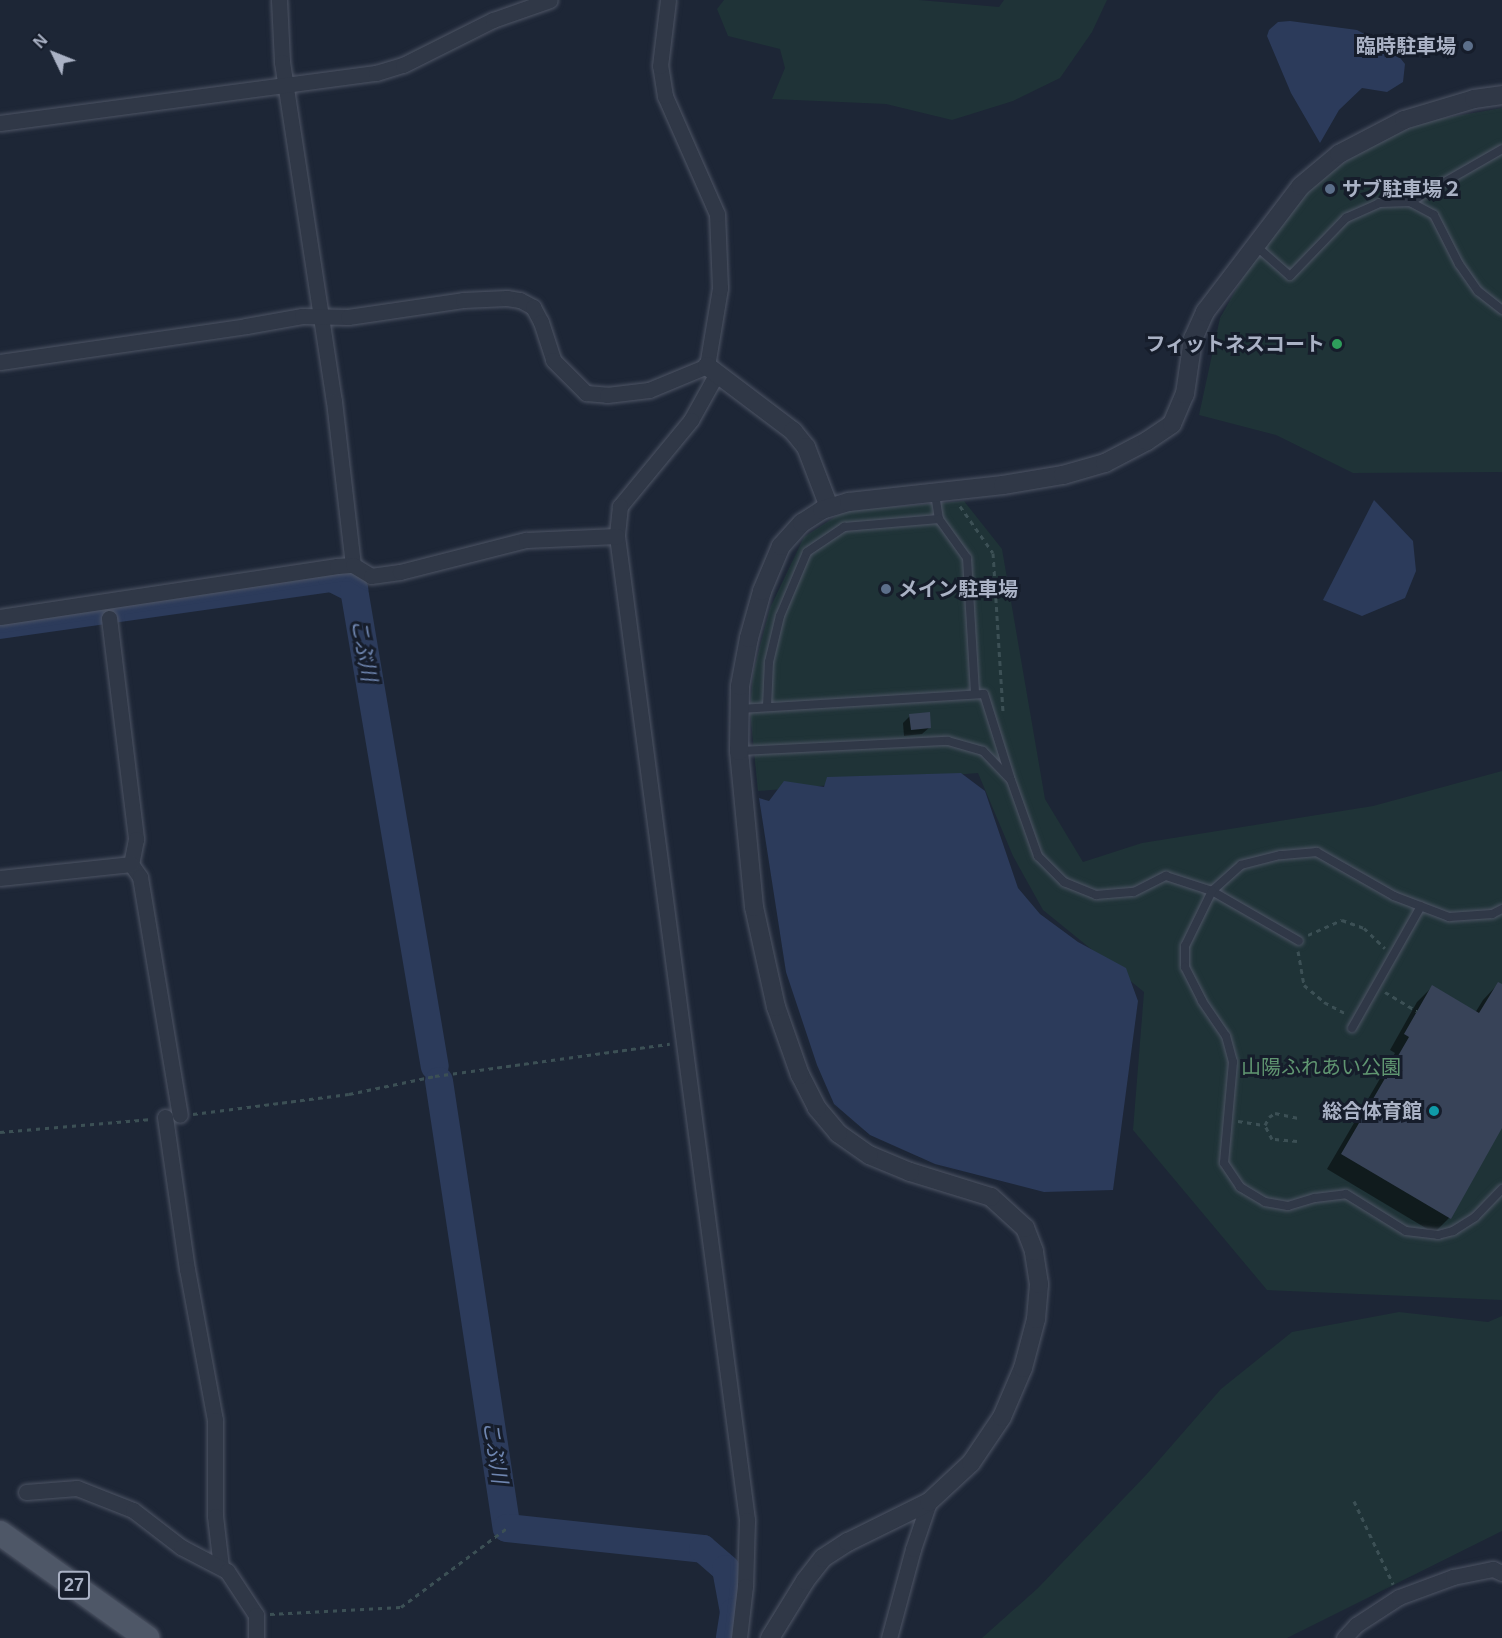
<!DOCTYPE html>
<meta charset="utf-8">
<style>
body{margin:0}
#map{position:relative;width:1502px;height:1638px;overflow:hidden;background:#1d2636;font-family:Helvetica,"Noto Sans JP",sans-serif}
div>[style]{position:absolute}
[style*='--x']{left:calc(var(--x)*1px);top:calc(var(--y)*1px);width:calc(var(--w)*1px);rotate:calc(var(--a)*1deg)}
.green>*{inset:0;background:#1f3337}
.water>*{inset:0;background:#2c3b5b}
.shadow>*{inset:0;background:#0007}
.river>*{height:28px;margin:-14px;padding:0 14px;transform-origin:14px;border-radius:14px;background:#2c3b5b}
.building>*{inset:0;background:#384358}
.path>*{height:3px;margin-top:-1.5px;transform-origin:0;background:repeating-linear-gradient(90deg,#3c5055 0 4.5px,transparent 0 9px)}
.roads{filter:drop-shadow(0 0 2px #4e5565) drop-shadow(0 0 2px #4e5565)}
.service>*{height:8px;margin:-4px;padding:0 4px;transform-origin:4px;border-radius:4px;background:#303847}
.minor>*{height:15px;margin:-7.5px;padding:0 7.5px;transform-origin:7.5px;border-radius:7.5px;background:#303847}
.tertiary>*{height:18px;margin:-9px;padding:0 9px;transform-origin:9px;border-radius:9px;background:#303847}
.primary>*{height:24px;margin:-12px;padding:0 12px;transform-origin:12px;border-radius:12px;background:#4e5767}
.dots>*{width:16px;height:16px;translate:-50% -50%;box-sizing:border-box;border:3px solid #161d2b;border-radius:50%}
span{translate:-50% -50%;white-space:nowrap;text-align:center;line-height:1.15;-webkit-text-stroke:6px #161d2b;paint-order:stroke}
.shield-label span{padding:2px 4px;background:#161d2b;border:2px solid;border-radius:4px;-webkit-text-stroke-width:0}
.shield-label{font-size:18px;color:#aab2c5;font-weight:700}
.poi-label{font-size:20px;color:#aab2c5;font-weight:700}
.right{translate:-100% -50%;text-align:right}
.left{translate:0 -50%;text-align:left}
.park-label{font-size:20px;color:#609671}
.water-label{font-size:21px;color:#6f86b0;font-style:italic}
.north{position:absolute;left:24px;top:24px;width:60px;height:60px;-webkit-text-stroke:4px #161d2b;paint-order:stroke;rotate:313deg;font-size:16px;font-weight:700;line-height:24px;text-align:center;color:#aab2c5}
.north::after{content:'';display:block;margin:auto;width:21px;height:27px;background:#aab2c5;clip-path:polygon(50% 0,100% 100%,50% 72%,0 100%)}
</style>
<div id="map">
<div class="green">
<div style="clip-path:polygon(724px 0,919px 0,999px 7px,1004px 0,1107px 0,1092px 32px,1060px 78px,1013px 101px,952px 120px,886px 104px,772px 99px,785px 68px,780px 49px,728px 36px,717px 9px)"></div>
<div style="clip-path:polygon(1502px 108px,1502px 472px,1353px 473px,1276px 435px,1199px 415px,1220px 318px,1251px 263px,1298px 200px,1343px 163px,1385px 139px,1427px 121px)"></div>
<div style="clip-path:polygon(964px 501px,1002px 549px,1045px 799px,1083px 862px,1142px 843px,1373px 806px,1502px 771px,1502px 1300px,1267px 1290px,1133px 1130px,1144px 992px,1043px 910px,1013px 856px,978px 773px,758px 791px,750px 711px,753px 673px,770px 608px,804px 537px,844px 511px)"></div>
<div style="clip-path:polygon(1399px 1312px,1488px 1322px,1502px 1316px,1502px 1531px,1287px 1638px,982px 1638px,1038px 1588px,1146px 1475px,1221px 1389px,1292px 1332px)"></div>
</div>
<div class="water">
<div style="clip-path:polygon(1290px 21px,1357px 30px,1393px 49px,1405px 64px,1403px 82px,1387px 92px,1362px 88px,1339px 110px,1320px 143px,1291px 93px,1267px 36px,1269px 30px,1278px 22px)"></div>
<div style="clip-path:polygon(1374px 500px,1413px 541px,1416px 571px,1405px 598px,1362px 616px,1323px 600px)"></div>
<div style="clip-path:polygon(961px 773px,985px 791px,1018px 888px,1040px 914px,1078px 942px,1126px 968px,1138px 1001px,1113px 1190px,1044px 1192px,935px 1164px,870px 1135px,834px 1104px,817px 1065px,786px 972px,759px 798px,769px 801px,784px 781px,824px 787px,827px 777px)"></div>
</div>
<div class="shadow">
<div style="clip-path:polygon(910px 716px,930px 727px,922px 734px,904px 736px,903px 723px)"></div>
<div style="clip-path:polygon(1498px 984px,1502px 986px,1502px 1125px,1449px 1218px,1434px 1233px,1327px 1169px,1395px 1053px,1390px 1050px,1417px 1002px,1432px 987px,1475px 1013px,1483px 1000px)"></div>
</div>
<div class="river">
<div style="--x:0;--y:625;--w:335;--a:-8.1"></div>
<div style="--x:332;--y:578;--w:25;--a:27"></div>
<div style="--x:354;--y:589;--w:484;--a:80.4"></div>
<div style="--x:439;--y:1081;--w:452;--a:81.4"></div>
<div style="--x:507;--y:1528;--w:197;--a:6.1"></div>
<div style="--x:703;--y:1549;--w:30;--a:41"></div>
<div style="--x:726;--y:1569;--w:44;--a:79.5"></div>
<div style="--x:734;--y:1612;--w:26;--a:99"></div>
</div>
<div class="building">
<div style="clip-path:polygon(930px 712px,931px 728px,911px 730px,909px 714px)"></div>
<div style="clip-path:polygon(1498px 982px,1502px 984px,1502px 1128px,1451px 1219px,1341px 1154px,1409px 1037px,1404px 1034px,1432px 985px,1479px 1013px)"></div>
</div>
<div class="path">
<div style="--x:960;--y:506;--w:57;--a:54.9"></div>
<div style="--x:993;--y:553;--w:160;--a:86.4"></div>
<div style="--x:1308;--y:935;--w:37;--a:-24"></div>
<div style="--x:1342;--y:920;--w:23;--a:20"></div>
<div style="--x:1364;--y:928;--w:29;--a:44"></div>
<div style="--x:1298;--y:951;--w:35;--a:80"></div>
<div style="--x:1304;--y:985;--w:26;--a:40"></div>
<div style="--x:1324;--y:1002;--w:26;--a:28"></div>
<div style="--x:1385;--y:992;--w:37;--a:31"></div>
<div style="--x:193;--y:1114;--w:157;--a:-7.3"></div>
<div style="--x:349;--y:1094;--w:88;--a:-11.8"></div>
<div style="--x:435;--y:1076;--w:237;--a:-7.8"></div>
<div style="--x:1238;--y:1121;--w:26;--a:9"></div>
<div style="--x:0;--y:1132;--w:152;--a:-4.9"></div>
<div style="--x:1297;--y:1141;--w:25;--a:-175"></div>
<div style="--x:1272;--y:1139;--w:16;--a:-117"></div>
<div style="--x:1265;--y:1125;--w:9;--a:-63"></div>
<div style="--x:1269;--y:1117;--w:7;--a:-34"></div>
<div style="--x:1275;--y:1113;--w:25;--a:12"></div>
<div style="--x:1354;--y:1501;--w:92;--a:64.8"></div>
<div style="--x:270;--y:1614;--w:131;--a:-3.1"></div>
<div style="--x:401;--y:1607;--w:132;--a:-36.7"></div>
</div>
<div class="roads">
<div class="service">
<div style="--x:1410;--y:202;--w:106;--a:-29.9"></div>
<div style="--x:1256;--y:246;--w:45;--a:41.4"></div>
<div style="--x:1290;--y:276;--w:81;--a:-46"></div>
<div style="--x:1346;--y:218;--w:36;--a:-24"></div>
<div style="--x:1379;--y:203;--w:31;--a:-2"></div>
<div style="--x:1410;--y:202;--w:27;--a:28"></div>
<div style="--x:1434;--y:215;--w:55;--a:63"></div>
<div style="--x:1459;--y:264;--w:33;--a:55"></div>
<div style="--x:1478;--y:291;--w:31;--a:38"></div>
<div style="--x:935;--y:494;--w:25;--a:81"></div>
<div style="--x:767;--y:707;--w:45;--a:-87.5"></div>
<div style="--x:769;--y:662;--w:47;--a:-76.6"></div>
<div style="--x:780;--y:616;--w:69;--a:-67.1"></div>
<div style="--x:807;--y:552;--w:45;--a:-34"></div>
<div style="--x:844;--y:527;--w:95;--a:-4.8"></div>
<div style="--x:939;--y:519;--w:48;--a:54.3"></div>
<div style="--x:967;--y:558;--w:136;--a:86.6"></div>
<div style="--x:740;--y:709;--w:244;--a:-3.5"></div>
<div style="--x:984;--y:694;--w:87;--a:72.6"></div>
<div style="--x:740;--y:751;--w:208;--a:-2.8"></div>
<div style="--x:948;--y:741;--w:36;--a:16"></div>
<div style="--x:983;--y:751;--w:40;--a:46"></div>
<div style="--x:1011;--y:780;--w:81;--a:70.4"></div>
<div style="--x:1038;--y:856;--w:37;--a:45"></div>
<div style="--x:1064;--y:882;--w:35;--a:22"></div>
<div style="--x:1096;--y:895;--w:38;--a:-5"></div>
<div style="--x:1134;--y:892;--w:36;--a:-27"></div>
<div style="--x:1166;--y:876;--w:48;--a:18.1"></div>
<div style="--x:1212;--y:891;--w:100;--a:29.9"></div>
<div style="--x:1502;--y:909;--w:11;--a:153"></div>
<div style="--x:1492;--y:914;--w:43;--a:176"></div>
<div style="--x:1449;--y:917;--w:59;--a:-159.1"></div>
<div style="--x:1394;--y:896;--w:89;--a:-150.3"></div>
<div style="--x:1317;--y:852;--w:37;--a:175"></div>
<div style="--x:1280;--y:855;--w:40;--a:165.6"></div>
<div style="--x:1241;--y:865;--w:39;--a:138"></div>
<div style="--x:1212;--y:891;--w:61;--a:116.1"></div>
<div style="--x:1185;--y:946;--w:21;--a:90"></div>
<div style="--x:1185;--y:967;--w:38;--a:63"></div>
<div style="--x:1202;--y:1001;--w:42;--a:55.6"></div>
<div style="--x:1226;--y:1036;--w:27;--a:75"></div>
<div style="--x:1233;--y:1062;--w:101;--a:95.1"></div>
<div style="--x:1224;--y:1163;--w:29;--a:56"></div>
<div style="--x:1240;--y:1187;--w:29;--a:31"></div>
<div style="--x:1265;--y:1202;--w:23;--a:10"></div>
<div style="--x:1288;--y:1206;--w:28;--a:-17"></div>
<div style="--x:1315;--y:1198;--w:31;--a:-7"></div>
<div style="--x:1346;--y:1194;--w:70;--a:31.7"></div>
<div style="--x:1406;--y:1231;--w:32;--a:7"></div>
<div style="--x:1438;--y:1235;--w:16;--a:-15"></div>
<div style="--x:1453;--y:1231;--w:26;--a:-32"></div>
<div style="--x:1475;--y:1217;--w:39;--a:-46"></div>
<div style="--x:1352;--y:1028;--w:140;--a:-60.5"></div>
</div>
<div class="minor">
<div style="--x:279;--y:0;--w:62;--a:87.2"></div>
<div style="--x:282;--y:62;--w:343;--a:81.3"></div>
<div style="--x:334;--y:401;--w:165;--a:83.4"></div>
<div style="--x:0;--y:123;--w:379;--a:-7.6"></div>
<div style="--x:376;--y:73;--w:28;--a:-17"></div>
<div style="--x:403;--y:65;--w:101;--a:-26.6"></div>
<div style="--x:493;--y:20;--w:60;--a:-19.3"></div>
<div style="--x:0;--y:362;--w:249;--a:-8.3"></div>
<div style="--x:246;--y:326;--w:57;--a:-10.1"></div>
<div style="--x:302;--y:316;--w:46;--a:1.2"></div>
<div style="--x:348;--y:317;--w:116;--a:-8.4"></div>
<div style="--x:463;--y:300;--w:44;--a:-2.6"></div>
<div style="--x:507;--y:298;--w:13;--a:9"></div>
<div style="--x:520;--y:300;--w:15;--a:28"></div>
<div style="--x:533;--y:307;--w:17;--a:62"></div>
<div style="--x:541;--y:322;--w:40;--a:72"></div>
<div style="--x:553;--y:360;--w:47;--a:45"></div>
<div style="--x:586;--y:393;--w:21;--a:5"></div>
<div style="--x:607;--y:395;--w:42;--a:-6.8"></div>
<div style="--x:649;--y:390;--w:63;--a:-22.5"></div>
<div style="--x:707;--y:366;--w:79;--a:-80.5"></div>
<div style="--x:720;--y:288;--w:74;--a:-92.3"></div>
<div style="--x:717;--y:214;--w:129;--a:-113.8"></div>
<div style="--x:665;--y:96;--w:30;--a:-99"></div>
<div style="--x:660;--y:66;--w:66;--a:-83.1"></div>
<div style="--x:716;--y:375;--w:51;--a:119.1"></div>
<div style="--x:691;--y:420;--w:112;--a:129.5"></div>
<div style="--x:620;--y:506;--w:30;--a:96"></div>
<div style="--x:617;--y:536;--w:993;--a:82.47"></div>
<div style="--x:747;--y:1520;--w:66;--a:91.7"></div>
<div style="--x:745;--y:1586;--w:52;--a:96.6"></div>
<div style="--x:0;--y:617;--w:341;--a:-8.6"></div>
<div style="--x:337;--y:566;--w:16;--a:-4"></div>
<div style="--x:353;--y:565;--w:21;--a:31"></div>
<div style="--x:371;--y:576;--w:29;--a:-8"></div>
<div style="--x:400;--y:572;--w:130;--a:-14.3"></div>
<div style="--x:526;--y:540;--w:91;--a:-2.5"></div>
<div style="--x:109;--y:618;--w:223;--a:83"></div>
<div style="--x:136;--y:839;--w:25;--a:101"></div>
<div style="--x:131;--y:864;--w:16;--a:55"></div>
<div style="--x:140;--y:877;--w:241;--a:80.5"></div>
<div style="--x:0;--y:878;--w:132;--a:-6.1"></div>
<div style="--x:165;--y:1117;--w:154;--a:81.8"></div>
<div style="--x:187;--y:1269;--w:154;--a:79.5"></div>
<div style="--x:215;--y:1420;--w:96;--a:90"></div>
<div style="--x:215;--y:1516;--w:51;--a:83.3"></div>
<div style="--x:26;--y:1492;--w:51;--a:-4.5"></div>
<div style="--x:77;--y:1488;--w:60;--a:21.4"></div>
<div style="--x:133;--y:1510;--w:61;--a:37.6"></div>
<div style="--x:181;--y:1547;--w:52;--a:27.6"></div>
<div style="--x:227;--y:1571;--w:53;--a:56.6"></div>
<div style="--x:256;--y:1615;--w:23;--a:90"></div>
<div style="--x:889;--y:1638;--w:92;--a:-74.9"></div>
<div style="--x:913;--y:1549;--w:50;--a:-71.2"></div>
<div style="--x:1344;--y:1638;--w:18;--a:-47"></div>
<div style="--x:1356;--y:1625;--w:51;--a:-33.1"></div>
<div style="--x:1399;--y:1597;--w:58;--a:-20.3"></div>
<div style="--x:1453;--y:1577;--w:41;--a:-11.3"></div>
<div style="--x:1493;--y:1569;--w:10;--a:24"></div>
</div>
<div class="tertiary">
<div style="--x:707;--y:366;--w:108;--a:37.1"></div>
<div style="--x:793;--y:431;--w:21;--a:51"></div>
<div style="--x:806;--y:447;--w:64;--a:69"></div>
<div style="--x:770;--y:1638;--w:67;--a:-58.4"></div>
<div style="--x:805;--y:1581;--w:29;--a:-52"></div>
<div style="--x:823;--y:1558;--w:30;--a:-33"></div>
<div style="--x:848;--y:1542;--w:90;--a:-26.3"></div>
<div style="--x:929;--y:1502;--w:57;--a:-42.9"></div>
<div style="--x:971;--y:1463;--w:55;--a:-56"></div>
<div style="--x:1002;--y:1417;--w:53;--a:-66.8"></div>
<div style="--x:1023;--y:1368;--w:51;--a:-75.1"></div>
<div style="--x:1036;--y:1319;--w:35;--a:-85"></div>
<div style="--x:1039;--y:1284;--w:33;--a:-99"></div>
<div style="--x:1034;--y:1251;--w:25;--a:-111"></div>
<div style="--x:1025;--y:1228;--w:46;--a:-137.6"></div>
<div style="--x:991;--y:1197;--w:85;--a:-162.8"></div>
<div style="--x:910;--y:1172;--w:44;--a:-157.5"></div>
<div style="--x:869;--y:1155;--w:38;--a:-145"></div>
<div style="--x:838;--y:1133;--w:33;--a:-130"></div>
<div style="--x:817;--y:1108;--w:37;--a:-117"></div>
<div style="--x:800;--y:1075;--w:72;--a:-109.4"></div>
<div style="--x:776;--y:1007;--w:102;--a:-102.4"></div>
<div style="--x:754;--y:907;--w:157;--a:-95.5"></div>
<div style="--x:739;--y:751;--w:65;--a:-89.1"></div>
<div style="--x:740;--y:686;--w:49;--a:-79.4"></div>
<div style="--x:749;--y:638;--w:49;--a:-74.5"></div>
<div style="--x:762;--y:591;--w:49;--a:-67.1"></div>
<div style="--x:781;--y:546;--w:31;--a:-48"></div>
<div style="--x:802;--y:523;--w:24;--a:-33"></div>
<div style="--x:822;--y:510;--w:28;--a:-17"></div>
<div style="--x:849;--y:502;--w:155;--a:-6.3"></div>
<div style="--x:1003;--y:485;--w:61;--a:-9.5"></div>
<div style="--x:1063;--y:475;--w:44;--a:-15.9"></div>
<div style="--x:1105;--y:463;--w:47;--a:-27.6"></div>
<div style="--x:1147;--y:441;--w:30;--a:-34"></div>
<div style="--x:1172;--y:424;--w:33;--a:-67"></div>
<div style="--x:1185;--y:394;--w:56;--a:-81.7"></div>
<div style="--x:1193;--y:339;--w:30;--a:-66"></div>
<div style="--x:1205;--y:312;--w:158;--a:-52.7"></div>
<div style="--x:1301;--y:186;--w:50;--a:-40.1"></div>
<div style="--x:1339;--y:154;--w:73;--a:-27.6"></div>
<div style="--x:1404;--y:120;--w:73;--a:-16.7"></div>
<div style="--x:1474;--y:99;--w:28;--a:-8"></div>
</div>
<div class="primary">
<div style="--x:0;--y:1533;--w:181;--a:35.5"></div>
</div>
</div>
<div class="dots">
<div style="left:1468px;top:46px;background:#5c6f8a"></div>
<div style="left:1330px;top:189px;background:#5c6f8a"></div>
<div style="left:1337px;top:344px;background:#2e9e5b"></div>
<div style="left:886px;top:589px;background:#5c6f8a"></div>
<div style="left:1434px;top:1111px;background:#0f9aa8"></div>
</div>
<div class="shield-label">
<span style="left:74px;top:1585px">27</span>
</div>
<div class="poi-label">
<span class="right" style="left:1456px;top:46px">臨時駐車場</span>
<span class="left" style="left:1342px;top:189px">サブ駐車場２</span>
<span class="right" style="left:1325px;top:344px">フィットネスコート</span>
<span class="left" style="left:898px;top:589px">メイン駐車場</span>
<span class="right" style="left:1422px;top:1111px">総合体育館</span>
</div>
<div class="park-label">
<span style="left:1321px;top:1067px">山陽ふれあい公園</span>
</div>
<div class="water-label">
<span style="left:364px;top:650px;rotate:80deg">こぶ川</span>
<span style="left:495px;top:1452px;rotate:81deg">こぶ川</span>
</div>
<div class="north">N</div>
</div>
